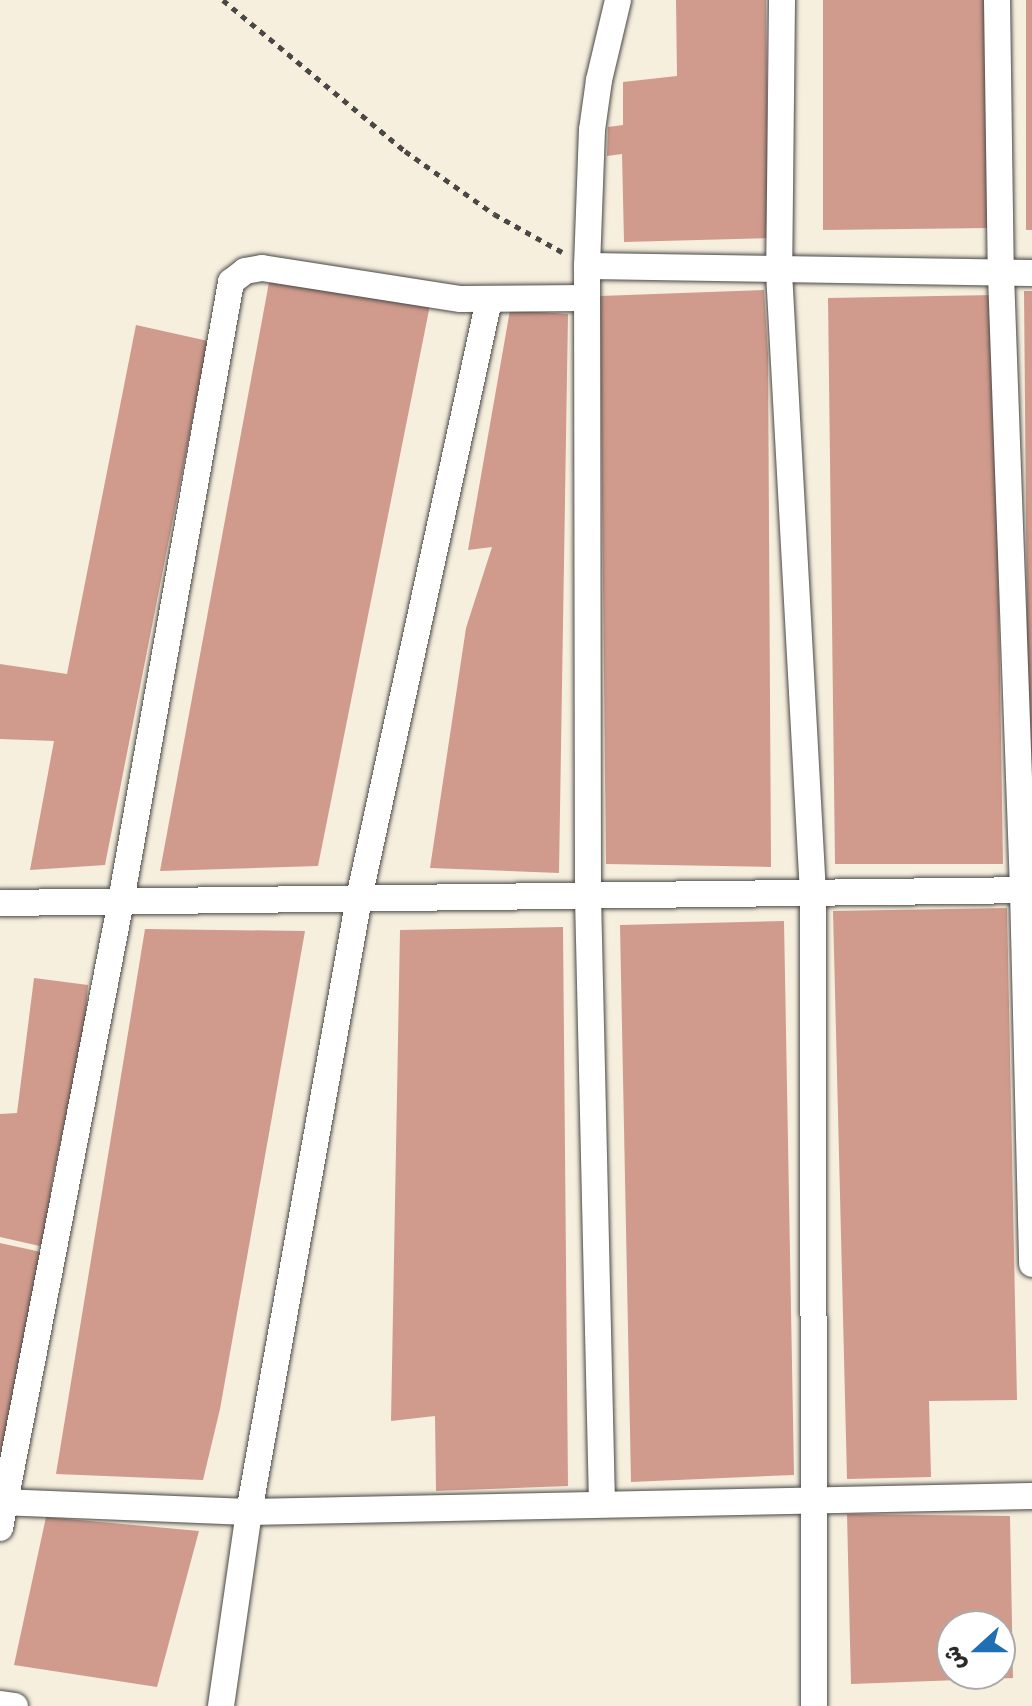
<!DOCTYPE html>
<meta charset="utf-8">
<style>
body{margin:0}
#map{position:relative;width:1032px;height:1706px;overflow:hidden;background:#f6efde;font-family:"Balsamiq Sans","Playpen Sans Arabic",sans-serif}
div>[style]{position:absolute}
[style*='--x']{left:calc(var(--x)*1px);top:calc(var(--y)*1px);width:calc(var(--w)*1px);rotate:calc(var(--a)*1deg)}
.building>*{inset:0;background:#d09b8d}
.path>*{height:5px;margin-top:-2.5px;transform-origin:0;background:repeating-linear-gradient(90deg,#494846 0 6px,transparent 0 12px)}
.roads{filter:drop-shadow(0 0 2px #494846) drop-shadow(0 0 2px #494846)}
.minor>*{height:26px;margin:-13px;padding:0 13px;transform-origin:13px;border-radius:13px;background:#fff}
span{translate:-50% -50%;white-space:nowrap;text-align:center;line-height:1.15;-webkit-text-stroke:6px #fff;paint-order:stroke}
.north{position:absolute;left:936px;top:1610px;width:80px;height:80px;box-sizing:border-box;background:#fff;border:2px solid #aaa;border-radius:50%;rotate:249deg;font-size:22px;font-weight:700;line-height:32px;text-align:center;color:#2b2b2b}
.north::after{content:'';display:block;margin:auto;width:28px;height:36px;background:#1f6fb2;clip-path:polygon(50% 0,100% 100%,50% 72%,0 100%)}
</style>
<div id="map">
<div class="building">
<div style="clip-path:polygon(676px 0,766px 0,769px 238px,624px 242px,622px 154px,607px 156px,608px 127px,623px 125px,623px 82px,677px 76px)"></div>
<div style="clip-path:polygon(823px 0,989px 0,989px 228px,823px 230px)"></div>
<div style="clip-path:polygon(1026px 0,1032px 0,1032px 230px,1026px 230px)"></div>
<div style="clip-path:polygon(270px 277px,430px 305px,318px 866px,160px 871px)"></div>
<div style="clip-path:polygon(764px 290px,768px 354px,771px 867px,606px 864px,600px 296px)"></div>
<div style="clip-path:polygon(1024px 291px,1032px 291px,1032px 857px,1029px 857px)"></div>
<div style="clip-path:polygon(994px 295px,1003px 864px,835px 864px,828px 298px)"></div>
<div style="clip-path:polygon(510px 310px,568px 314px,559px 873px,430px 868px,466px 628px,492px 547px,468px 550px)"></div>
<div style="clip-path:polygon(136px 325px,208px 341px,105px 865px,30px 870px,54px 741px,0 739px,0 664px,67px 674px)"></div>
<div style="clip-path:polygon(1007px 908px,1017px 1400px,929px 1401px,931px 1477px,847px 1479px,833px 911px)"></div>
<div style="clip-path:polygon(784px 921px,794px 1475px,631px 1482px,620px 925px)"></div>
<div style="clip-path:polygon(563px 927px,568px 1486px,436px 1491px,435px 1416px,391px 1421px,400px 930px)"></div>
<div style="clip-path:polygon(145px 929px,305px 931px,220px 1409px,203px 1480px,56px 1474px)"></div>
<div style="clip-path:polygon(34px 978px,88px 985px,85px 1027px,52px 1182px,44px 1247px,0 1237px,0 1114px,17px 1113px)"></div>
<div style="clip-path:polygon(0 1243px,41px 1252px,0 1468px)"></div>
<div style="clip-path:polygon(evenodd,847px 1514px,1010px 1516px,1013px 1678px,851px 1684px,847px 1514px,952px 1626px,1000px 1626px,1000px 1674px,952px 1674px,952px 1626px)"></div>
<div style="clip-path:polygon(46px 1517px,199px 1531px,157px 1687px,14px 1665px)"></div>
</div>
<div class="path">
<div style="--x:223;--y:0;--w:236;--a:39.7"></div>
<div style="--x:405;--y:151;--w:109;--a:35.3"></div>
<div style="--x:494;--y:214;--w:78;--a:29.2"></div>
</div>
<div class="roads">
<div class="minor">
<div style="--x:782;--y:0;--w:272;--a:90.6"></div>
<div style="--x:779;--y:272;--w:622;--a:86.87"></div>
<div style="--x:813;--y:893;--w:813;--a:89.93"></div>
<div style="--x:997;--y:0;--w:275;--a:89.2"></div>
<div style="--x:1001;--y:275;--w:615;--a:87.95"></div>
<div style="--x:1023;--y:890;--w:374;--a:88.6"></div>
<div style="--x:587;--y:266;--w:445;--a:0.9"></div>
<div style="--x:0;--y:903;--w:1032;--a:-0.72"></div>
<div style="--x:0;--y:1502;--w:249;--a:2.3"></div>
<div style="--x:249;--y:1512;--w:783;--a:-1.17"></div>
<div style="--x:602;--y:1504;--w:609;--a:-91.32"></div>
<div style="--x:588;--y:895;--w:629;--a:-90.09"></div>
<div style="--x:587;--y:266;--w:136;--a:-87.9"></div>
<div style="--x:592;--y:130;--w:50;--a:-82"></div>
<div style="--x:599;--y:80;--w:82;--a:-76.6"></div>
<div style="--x:0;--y:1528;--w:639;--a:-79.08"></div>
<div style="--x:121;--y:901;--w:629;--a:-79.92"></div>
<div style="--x:231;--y:282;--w:18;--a:-38"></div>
<div style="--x:245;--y:271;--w:17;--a:-10"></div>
<div style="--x:262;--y:268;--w:201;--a:8.9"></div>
<div style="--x:461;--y:299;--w:126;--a:-0.5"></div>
<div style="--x:0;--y:1704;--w:15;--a:8"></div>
<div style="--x:221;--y:1706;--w:196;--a:-81.8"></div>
<div style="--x:249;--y:1512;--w:624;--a:-79.84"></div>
<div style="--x:359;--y:898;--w:612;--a:-77.74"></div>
</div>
</div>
<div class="north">ش</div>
</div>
